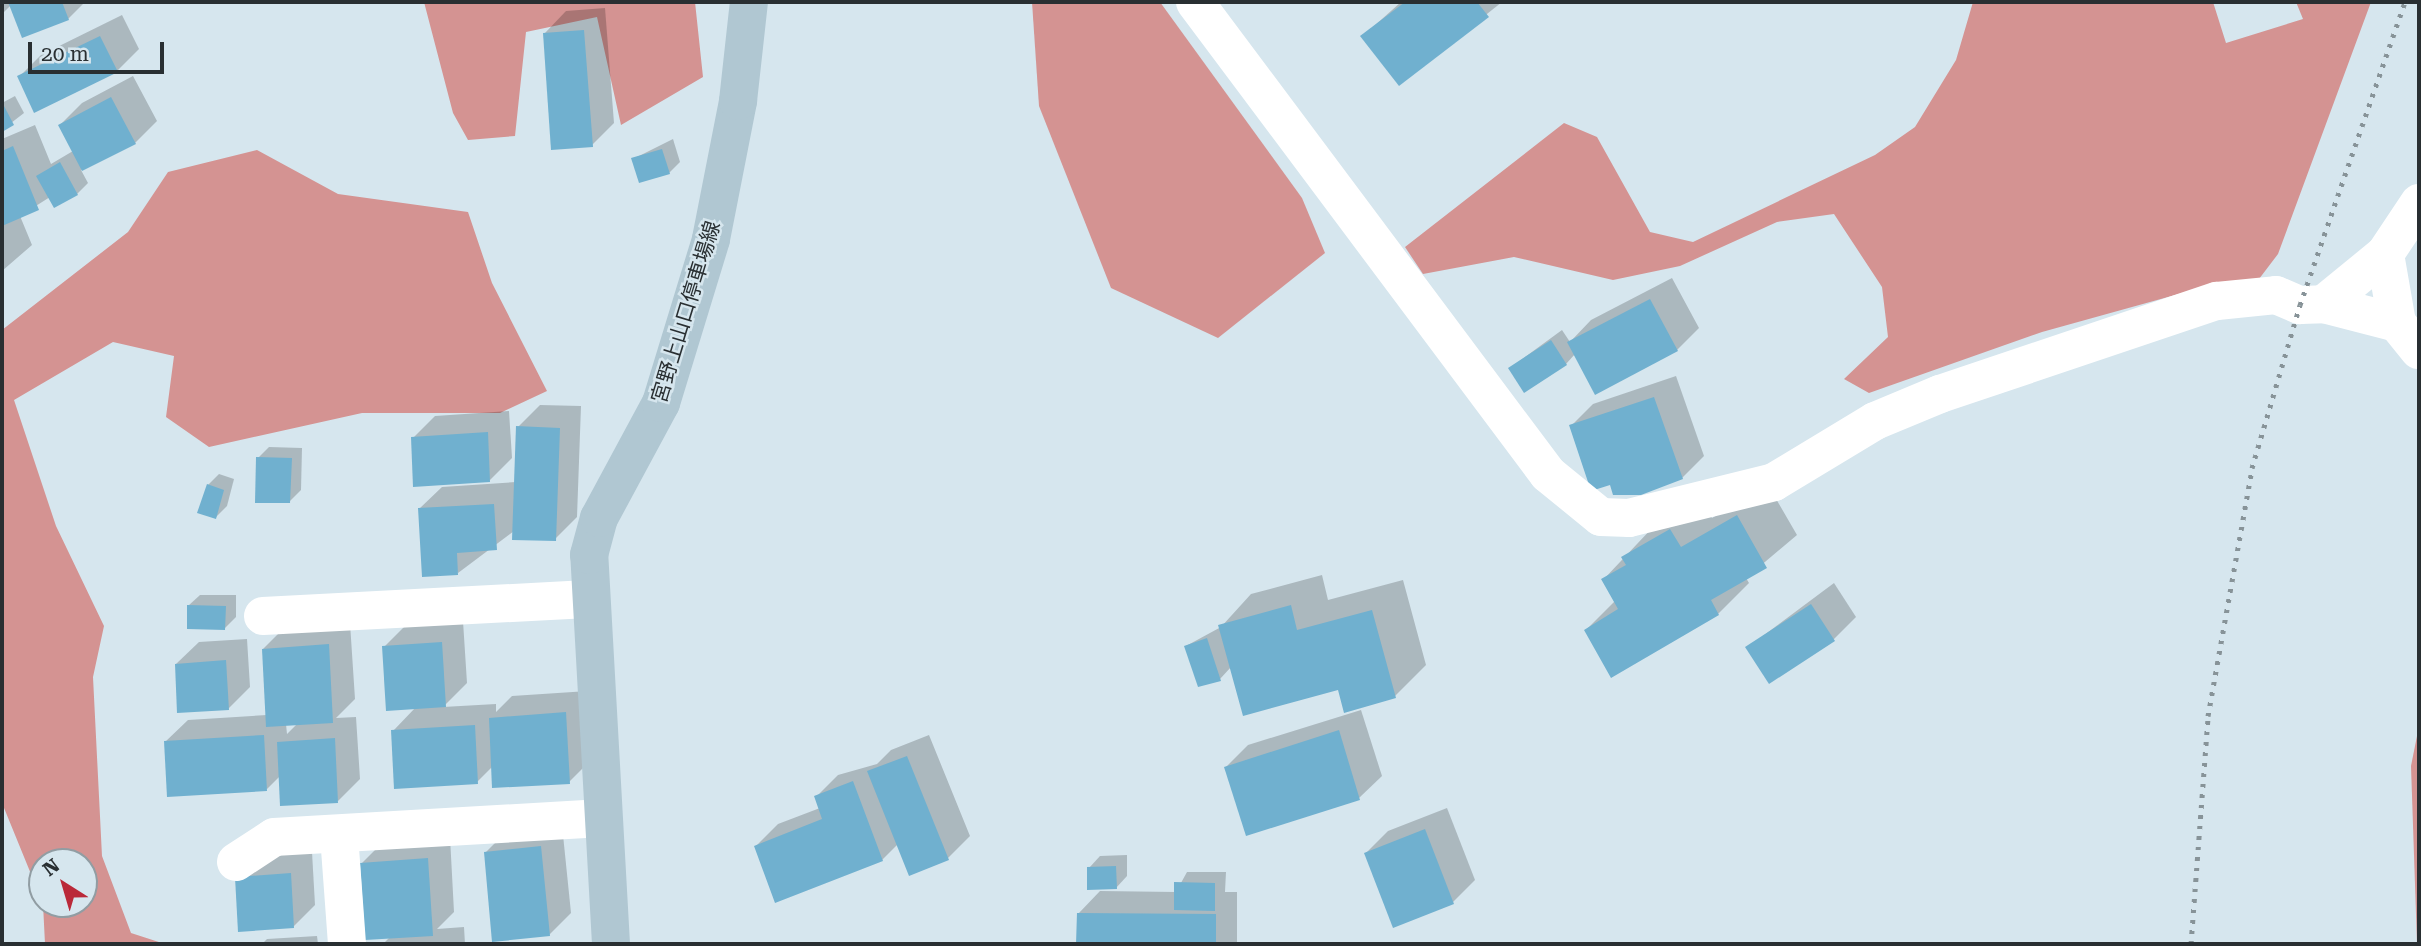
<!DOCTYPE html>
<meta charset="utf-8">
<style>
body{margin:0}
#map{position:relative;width:2421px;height:946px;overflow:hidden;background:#d6e6ee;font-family:"Roboto Serif","Noto Sans JP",serif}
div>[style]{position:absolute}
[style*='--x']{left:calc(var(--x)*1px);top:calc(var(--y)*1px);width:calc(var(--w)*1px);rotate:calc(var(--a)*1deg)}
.forest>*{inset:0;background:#d49392}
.shadow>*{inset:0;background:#0003}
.building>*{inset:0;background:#70b0cf}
.minor>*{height:38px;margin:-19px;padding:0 19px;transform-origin:19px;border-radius:19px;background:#fff}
.secondary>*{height:38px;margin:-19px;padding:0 19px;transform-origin:19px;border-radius:19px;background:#b0c7d2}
.rail>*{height:5px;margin-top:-2.5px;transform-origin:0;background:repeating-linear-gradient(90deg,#879398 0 3.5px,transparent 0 10.5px)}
span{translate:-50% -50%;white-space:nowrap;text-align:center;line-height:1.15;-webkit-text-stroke:5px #d6e6ee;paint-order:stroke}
.street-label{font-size:21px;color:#292f32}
.frame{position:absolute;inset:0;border:4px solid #292f32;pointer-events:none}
.north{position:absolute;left:28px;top:848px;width:70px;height:70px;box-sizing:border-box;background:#d6e6ee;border:2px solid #919da3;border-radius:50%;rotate:323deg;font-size:19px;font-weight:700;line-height:28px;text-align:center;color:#292f32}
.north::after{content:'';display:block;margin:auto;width:24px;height:32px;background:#ba2939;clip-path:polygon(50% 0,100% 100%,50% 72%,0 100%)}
.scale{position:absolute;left:28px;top:42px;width:136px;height:32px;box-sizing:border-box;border:4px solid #292f32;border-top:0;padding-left:9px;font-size:21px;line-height:24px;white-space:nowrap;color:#292f32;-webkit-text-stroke:5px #d6e6ee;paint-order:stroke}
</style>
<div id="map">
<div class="forest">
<div style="clip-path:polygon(424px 2px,695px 2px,703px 77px,621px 125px,597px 17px,526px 32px,515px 136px,468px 140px,453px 113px)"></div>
<div style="clip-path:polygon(1032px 2px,1160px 2px,1302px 198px,1325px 253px,1218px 338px,1111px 288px,1039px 106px)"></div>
<div style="clip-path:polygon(1973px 2px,2213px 2px,2226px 43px,2303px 19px,2296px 2px,2371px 2px,2278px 254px,2259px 279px,2204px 287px,2042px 332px,1869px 393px,1844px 379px,1888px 337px,1882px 287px,1834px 214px,1777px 222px,1680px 266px,1613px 280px,1514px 257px,1423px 274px,1405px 247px,1564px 123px,1597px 137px,1650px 232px,1693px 242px,1875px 155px,1915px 127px,1956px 60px)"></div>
<div style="clip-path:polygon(257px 150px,338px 194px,468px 212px,492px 283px,547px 391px,500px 413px,362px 413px,209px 447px,166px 417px,174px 356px,113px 342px,14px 400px,56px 526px,104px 626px,93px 677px,102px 856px,131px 933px,165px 944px,45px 944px,43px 904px,84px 904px,84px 862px,42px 862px,42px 901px,2px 803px,2px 330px,128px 232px,168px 172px)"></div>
<div style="clip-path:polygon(2419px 726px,2419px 944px,2417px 944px,2411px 766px)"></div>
</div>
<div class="shadow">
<div style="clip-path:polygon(2px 2px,85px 2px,68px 19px,11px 5px,2px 14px)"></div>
<div style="clip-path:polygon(1401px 2px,1502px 2px,1399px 84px,1363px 36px)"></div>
<div style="clip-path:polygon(605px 8px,614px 123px,592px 145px,544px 34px,566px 11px)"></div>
<div style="clip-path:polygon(122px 15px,139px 49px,117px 71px,19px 77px,41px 55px)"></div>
<div style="clip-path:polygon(133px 76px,157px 121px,135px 143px,81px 170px,88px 183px,77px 194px,50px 197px,20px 216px,32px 245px,2px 271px,2px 139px,35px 125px,51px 164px,73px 151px,60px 125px,82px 103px)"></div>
<div style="clip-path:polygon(15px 96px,24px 113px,2px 130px,2px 103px)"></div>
<div style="clip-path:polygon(673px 139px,680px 162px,669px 173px,633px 159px)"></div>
<div style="clip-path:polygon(1672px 278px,1699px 328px,1677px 350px,1575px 354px,1566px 364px,1510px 368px,1562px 330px,1570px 342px,1591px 320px)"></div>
<div style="clip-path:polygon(1676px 376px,1704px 456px,1682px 478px,1611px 482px,1571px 426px,1593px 404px)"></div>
<div style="clip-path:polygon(540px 405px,581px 406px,577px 517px,555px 539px,514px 531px,458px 573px,419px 509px,442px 487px,516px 482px,518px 427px)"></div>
<div style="clip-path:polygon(509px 411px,512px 458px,490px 480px,413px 438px,435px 416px)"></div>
<div style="clip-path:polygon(269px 447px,302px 448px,301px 490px,290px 501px,258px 458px)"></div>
<div style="clip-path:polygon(219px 474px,234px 479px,227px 506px,216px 517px,208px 485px)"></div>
<div style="clip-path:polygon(1768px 485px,1797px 535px,1746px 578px,1749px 583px,1718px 614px,1586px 630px,1615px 601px,1603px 580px,1654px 526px,1701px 499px,1712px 518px)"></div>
<div style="clip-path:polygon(1322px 575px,1328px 600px,1403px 580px,1426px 665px,1395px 696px,1231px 667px,1220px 679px,1186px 646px,1221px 627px,1251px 594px)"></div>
<div style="clip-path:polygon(1834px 583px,1856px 617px,1834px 639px,1747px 648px)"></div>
<div style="clip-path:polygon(200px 595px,236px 595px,236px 617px,225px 628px,188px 606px)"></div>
<div style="clip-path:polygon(463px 621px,467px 683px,443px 707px,496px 704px,496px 712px,512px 696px,588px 691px,591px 760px,569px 782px,493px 766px,477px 782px,393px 731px,416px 707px,384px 647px,406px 625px)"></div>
<div style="clip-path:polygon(evenodd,350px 623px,355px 699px,336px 718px,356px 717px,360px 779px,338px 801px,280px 776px,267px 789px,165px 742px,188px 720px,267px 715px,263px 649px,285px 627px,350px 623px,286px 724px,297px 724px,287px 734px,286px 724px)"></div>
<div style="clip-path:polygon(247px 639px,250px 687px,228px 709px,176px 664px,199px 642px)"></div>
<div style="clip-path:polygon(1361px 710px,1382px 776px,1359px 798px,1226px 767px,1248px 745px)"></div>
<div style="clip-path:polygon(929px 735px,970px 836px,948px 858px,898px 844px,882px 860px,756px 846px,778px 824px,820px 808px,816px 797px,838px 775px,877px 764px,891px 750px)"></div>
<div style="clip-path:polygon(1447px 808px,1475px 880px,1453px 902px,1366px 853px,1388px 831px)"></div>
<div style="clip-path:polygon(562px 825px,571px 913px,549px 935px,485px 853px,508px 830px)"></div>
<div style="clip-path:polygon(450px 837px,454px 912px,437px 929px,464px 927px,465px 944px,383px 944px,391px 936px,362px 863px,384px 841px)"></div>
<div style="clip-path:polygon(312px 852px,315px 905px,293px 927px,236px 877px,259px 855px)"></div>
<div style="clip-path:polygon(1127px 855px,1127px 876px,1116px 888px,1089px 868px,1100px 856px)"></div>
<div style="clip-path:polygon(1187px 872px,1226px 872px,1225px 892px,1237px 892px,1237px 944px,1078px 944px,1078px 914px,1100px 891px,1176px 892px)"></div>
<div style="clip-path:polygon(317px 936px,318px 944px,262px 944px,267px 939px)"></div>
</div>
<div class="building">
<div style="clip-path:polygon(8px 2px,62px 2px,69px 20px,22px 38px)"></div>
<div style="clip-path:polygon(1405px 2px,1477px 2px,1489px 17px,1399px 86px,1360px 36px)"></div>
<div style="clip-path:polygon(584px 30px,593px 147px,551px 150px,543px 33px)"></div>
<div style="clip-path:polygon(100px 36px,118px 72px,34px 113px,17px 76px)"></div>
<div style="clip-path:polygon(111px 97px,136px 144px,82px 171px,58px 125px)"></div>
<div style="clip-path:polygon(4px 106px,14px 125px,2px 132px,2px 107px)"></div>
<div style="clip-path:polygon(13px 146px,39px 210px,2px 226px,2px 151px)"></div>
<div style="clip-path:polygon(662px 149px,670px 174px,639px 183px,631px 158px)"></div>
<div style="clip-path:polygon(60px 162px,78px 195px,54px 208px,36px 176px)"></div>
<div style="clip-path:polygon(1650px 299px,1678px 351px,1595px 395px,1567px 342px)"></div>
<div style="clip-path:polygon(1551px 340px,1567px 365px,1524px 393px,1508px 368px)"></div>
<div style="clip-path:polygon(1654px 397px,1683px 479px,1641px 495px,1613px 495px,1610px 485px,1591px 491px,1569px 425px)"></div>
<div style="clip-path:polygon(516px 426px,560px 428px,556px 541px,512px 540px)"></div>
<div style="clip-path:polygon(488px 432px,490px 482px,413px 487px,411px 437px)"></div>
<div style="clip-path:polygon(256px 457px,292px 458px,290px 503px,255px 503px)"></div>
<div style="clip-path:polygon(207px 484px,224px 490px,216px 519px,197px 513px)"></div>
<div style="clip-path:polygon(494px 504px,497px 550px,457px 553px,458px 575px,422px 577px,418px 508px)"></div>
<div style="clip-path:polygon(1737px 515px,1767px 568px,1711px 600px,1719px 615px,1611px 678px,1584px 630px,1618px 609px,1601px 579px,1626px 565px,1621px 557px,1670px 529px,1681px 547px)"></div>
<div style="clip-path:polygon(1811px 604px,1835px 641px,1769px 684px,1745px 647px)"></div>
<div style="clip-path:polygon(187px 605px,226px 606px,225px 630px,187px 629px)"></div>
<div style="clip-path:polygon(1291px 605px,1297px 630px,1372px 610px,1396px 698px,1344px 713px,1338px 690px,1243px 716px,1218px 625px)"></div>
<div style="clip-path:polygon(1207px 638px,1221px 681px,1198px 687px,1184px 646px)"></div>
<div style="clip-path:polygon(442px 642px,446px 707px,386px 711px,382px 646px)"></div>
<div style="clip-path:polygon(329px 644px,333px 723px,266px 727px,262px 649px)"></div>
<div style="clip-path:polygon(226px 660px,229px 710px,177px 713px,175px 664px)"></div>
<div style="clip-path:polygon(566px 712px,570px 784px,492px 788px,489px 718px)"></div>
<div style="clip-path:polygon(475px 725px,478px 784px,394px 789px,391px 730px)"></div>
<div style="clip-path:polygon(1339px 730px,1360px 800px,1246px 836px,1224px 767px)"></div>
<div style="clip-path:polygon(264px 735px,267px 791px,167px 797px,164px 741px)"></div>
<div style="clip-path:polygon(335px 738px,338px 803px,280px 806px,277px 742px)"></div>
<div style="clip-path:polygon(907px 756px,949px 860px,909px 876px,867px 771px)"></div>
<div style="clip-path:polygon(853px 781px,883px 861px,775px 903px,754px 846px,822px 819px,814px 796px)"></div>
<div style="clip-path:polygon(1425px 829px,1454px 904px,1393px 928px,1364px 853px)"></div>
<div style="clip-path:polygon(541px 846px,550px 936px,492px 942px,484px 852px)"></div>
<div style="clip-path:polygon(428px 858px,433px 936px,365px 940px,360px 863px)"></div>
<div style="clip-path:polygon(1116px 866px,1117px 889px,1087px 890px,1087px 867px)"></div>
<div style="clip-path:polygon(291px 873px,294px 928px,238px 932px,235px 877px)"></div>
<div style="clip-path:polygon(1174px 882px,1215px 883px,1215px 911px,1174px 910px)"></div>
<div style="clip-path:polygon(1077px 913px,1216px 914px,1216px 944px,1076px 944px)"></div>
</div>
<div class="minor">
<div style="--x:1195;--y:2;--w:589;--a:53.21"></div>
<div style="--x:1548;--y:474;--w:68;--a:39.1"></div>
<div style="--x:1601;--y:517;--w:28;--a:2"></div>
<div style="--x:1629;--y:518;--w:149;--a:-13.9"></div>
<div style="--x:1774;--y:482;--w:118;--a:-31.1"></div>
<div style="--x:1875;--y:421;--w:70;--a:-22.6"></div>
<div style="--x:1940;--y:394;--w:292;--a:-18.6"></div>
<div style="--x:2217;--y:301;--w:59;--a:-5.8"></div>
<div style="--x:2276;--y:295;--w:26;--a:23"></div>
<div style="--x:2300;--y:305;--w:24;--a:-2"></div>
<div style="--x:2419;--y:203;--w:61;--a:123.7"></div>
<div style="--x:2385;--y:254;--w:70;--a:80.1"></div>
<div style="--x:2397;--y:323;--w:35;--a:51"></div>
<div style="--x:2385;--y:254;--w:79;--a:140.7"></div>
<div style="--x:2324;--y:304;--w:75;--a:14.6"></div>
<div style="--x:263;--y:616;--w:325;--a:-3"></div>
<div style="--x:339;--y:835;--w:109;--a:85.8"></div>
<div style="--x:236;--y:862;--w:45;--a:-33.3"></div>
<div style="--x:274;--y:837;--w:329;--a:-3.3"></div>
</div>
<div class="secondary">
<div style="--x:611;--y:944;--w:390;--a:-93.2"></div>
<div style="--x:589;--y:555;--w:38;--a:-75"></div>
<div style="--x:599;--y:518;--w:131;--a:-61.7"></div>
<div style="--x:661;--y:403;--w:171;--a:-73"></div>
<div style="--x:711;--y:239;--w:141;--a:-78.9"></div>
<div style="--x:738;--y:101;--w:100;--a:-83.7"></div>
</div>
<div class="rail">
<div style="--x:2191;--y:944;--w:229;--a:-85.7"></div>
<div style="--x:2208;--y:716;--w:252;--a:-79.9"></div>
<div style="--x:2252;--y:468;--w:170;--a:-73.6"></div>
<div style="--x:2300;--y:305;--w:321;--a:-70.9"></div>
</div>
<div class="street-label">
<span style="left:686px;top:312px;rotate:-73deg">宮野上山口停車場線</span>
</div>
<div class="frame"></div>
<div class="north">N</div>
<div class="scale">20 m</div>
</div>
